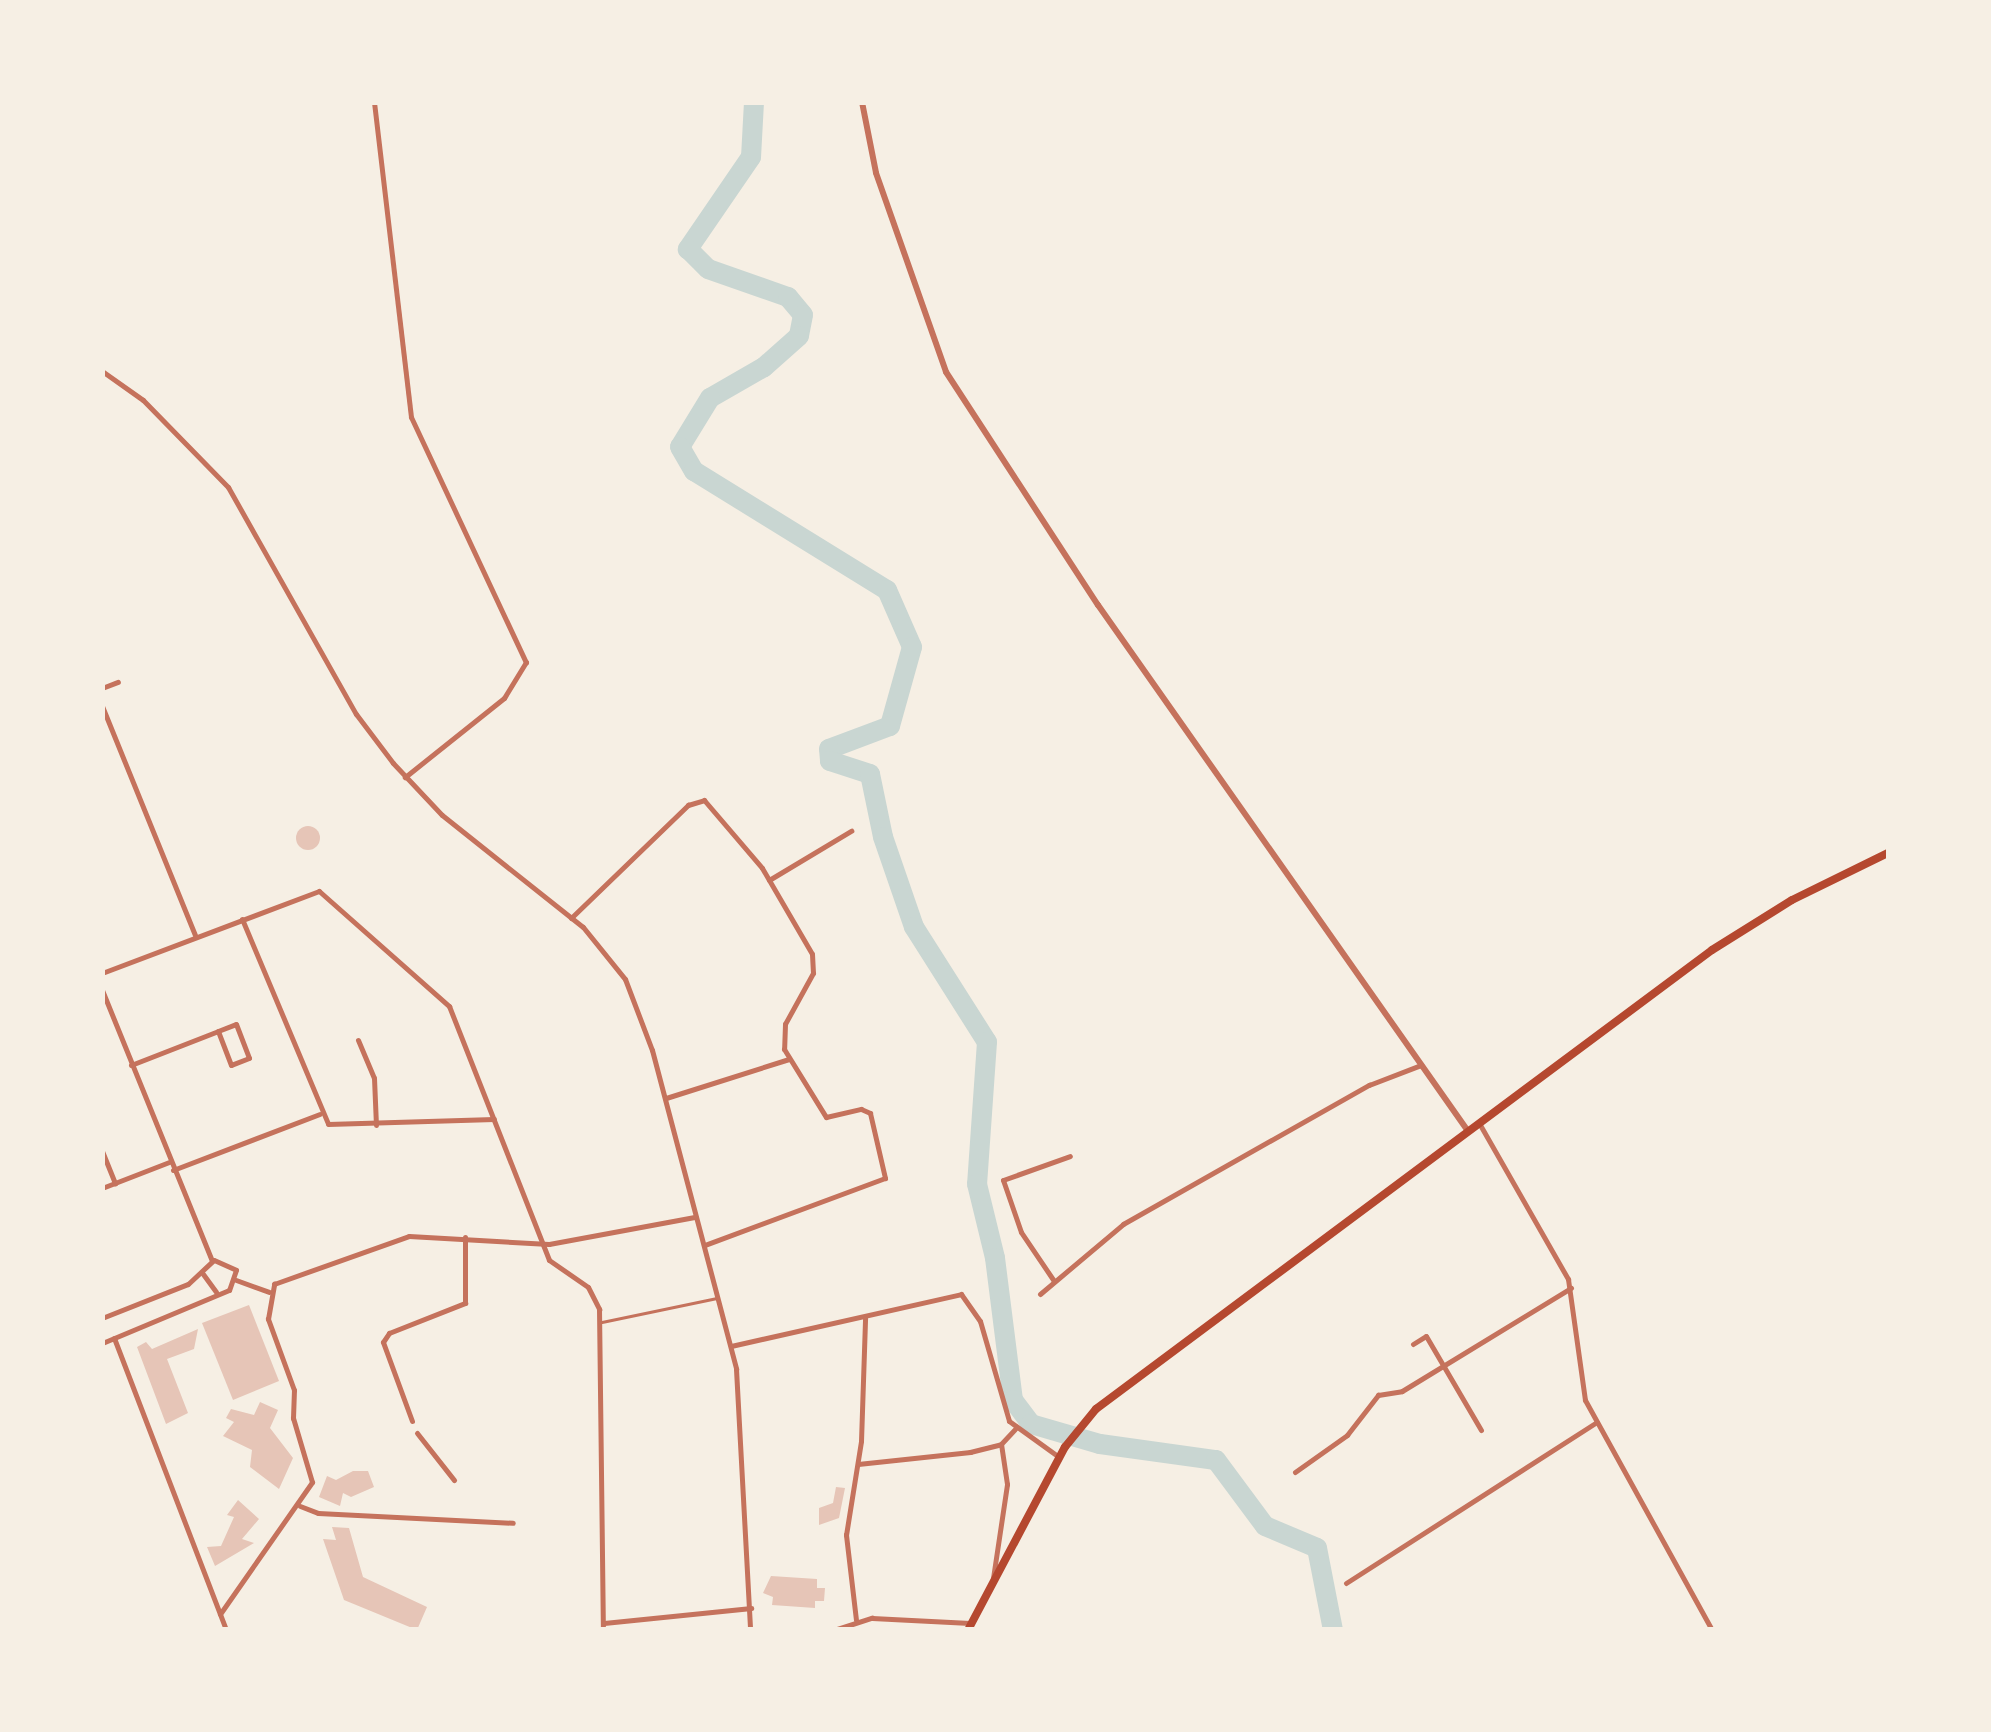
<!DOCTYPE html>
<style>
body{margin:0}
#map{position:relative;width:1991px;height:1732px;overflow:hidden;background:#f6efe4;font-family:Quicksand,sans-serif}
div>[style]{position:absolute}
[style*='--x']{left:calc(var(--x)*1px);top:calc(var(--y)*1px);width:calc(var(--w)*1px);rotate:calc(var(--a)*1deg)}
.river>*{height:20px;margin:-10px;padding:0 10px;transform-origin:10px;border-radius:10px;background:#c9d6d2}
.building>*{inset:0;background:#e6c5b7}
.round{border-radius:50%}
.service>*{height:2.5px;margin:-1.25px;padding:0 1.25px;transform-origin:1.25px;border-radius:1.25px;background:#c5725c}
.minor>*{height:5px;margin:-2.5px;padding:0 2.5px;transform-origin:2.5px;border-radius:2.5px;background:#c5725c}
.tertiary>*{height:6px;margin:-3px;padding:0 3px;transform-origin:3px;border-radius:3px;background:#c5725c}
.primary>*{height:8px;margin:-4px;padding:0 4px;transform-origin:4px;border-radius:4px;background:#b5482f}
span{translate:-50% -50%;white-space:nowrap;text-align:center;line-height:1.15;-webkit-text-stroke:8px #f6efe4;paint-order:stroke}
.frame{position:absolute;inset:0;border:105px solid #f6efe4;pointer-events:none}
</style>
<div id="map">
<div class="river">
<div style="--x:754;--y:102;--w:55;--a:93.1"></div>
<div style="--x:751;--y:157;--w:112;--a:124.4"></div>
<div style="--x:688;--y:249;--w:28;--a:45"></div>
<div style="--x:708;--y:269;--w:85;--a:19.3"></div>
<div style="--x:788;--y:297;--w:23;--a:50"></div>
<div style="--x:803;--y:315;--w:21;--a:101"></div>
<div style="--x:799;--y:336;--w:47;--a:138.5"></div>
<div style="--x:764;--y:367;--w:62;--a:150.1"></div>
<div style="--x:710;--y:398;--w:57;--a:121.5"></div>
<div style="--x:680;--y:447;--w:28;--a:60"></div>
<div style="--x:694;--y:471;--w:227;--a:31.7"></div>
<div style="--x:887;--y:590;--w:62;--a:66.3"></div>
<div style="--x:912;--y:647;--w:82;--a:105.6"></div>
<div style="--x:890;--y:726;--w:65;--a:159.3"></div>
<div style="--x:829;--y:749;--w:12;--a:85"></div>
<div style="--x:830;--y:761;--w:42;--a:18"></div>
<div style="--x:870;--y:774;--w:64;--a:78.3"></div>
<div style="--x:883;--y:837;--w:95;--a:71"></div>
<div style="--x:914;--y:927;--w:136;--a:57.6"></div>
<div style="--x:987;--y:1042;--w:142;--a:94"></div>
<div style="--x:977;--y:1184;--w:76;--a:76.3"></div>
<div style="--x:995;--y:1258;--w:143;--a:82.8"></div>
<div style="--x:1013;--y:1400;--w:30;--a:53"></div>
<div style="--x:1031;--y:1424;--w:72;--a:16.2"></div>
<div style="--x:1100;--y:1444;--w:117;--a:7.9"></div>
<div style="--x:1216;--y:1460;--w:82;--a:53.4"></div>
<div style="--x:1265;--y:1526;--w:56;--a:22.9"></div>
<div style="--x:1317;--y:1548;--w:84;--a:79"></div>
</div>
<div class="building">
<div class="round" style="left:296px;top:826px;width:24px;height:24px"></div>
<div style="clip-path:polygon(249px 1305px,279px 1381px,233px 1400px,202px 1323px)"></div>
<div style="clip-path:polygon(198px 1329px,194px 1349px,167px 1359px,188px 1413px,166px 1424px,137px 1347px,146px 1342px,152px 1349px)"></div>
<div style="clip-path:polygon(260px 1402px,278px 1410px,270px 1428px,293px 1458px,279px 1489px,250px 1467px,252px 1450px,223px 1436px,234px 1422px,226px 1418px,231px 1409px,254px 1415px)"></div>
<div style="clip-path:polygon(353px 1471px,368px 1471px,374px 1487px,351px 1497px,343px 1493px,340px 1506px,319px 1497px,327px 1476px,336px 1480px)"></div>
<div style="clip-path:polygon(836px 1487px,845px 1488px,839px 1518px,819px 1525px,819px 1508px,833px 1503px)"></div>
<div style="clip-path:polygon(238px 1500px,259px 1519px,242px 1539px,254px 1543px,215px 1566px,207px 1547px,221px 1546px,234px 1517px,227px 1515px)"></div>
<div style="clip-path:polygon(332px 1527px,349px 1528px,363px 1577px,427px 1607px,417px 1630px,344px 1600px,323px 1539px,336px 1540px)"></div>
<div style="clip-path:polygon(771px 1576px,817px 1579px,817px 1588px,825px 1588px,824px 1601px,815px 1601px,815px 1608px,772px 1605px,773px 1597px,763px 1593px)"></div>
</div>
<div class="service">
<div style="--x:602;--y:1322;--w:117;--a:-11.8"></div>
</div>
<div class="minor">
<div style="--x:374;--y:102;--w:317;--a:83.3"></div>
<div style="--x:411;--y:417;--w:271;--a:64.9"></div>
<div style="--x:526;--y:662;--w:42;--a:121.4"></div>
<div style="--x:504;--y:698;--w:127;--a:141.4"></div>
<div style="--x:102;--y:371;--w:50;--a:35.3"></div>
<div style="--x:143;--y:400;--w:122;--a:45.7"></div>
<div style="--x:228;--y:487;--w:261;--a:60.6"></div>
<div style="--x:356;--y:714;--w:61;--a:52.9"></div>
<div style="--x:393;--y:763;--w:71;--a:46.7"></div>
<div style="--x:442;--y:815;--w:180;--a:38.5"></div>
<div style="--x:583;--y:927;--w:67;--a:51.1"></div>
<div style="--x:625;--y:979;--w:76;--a:69.2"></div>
<div style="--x:652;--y:1050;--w:330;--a:75.2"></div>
<div style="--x:736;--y:1369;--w:261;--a:86.9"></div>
<div style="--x:102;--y:688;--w:17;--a:-21"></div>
<div style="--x:102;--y:706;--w:249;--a:67.9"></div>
<div style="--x:769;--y:880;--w:96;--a:-30.9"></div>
<div style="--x:571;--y:918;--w:163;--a:-44"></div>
<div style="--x:688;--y:805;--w:17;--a:-17"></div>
<div style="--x:704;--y:800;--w:89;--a:49.5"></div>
<div style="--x:762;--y:868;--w:99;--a:59.8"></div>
<div style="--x:812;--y:954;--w:19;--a:87"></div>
<div style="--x:813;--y:973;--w:58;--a:118.8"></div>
<div style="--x:785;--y:1024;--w:25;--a:92"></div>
<div style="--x:784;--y:1049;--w:80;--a:58.3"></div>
<div style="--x:826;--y:1117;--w:36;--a:-13"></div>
<div style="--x:861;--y:1109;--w:10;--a:24"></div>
<div style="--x:870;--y:1113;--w:67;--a:77"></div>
<div style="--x:885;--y:1178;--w:192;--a:159.6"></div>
<div style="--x:242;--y:919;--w:222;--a:67.2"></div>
<div style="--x:328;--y:1124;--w:166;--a:-1.7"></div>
<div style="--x:102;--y:973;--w:232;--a:-20.7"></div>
<div style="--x:319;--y:891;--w:174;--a:41.5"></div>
<div style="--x:449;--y:1006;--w:273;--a:68.5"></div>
<div style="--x:549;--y:1260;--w:47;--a:34.7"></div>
<div style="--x:588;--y:1287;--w:25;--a:63"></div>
<div style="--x:599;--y:1309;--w:321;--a:89.3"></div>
<div style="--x:102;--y:990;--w:292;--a:67.9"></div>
<div style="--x:358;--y:1040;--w:41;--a:67.2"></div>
<div style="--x:374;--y:1078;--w:47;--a:87.6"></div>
<div style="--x:131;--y:1065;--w:93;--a:-21.3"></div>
<div style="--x:218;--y:1031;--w:19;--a:-21"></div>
<div style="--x:236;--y:1024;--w:36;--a:69"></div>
<div style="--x:249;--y:1058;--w:19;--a:159"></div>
<div style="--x:231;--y:1065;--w:36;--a:-111"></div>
<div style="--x:666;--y:1098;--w:129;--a:-17.6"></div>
<div style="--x:1479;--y:1123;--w:180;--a:60.3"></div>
<div style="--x:1568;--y:1279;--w:122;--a:82"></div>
<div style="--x:1585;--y:1400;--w:263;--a:61.1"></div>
<div style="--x:102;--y:1151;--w:35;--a:68"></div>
<div style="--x:173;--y:1170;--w:157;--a:-20.9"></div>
<div style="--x:102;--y:1188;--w:72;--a:-21.2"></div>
<div style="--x:203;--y:1274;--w:22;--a:54"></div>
<div style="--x:236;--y:1280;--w:35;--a:20"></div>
<div style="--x:1054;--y:1281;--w:59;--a:-124"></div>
<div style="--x:1021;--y:1232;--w:55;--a:-109.1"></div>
<div style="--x:1003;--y:1180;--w:71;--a:-19.7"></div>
<div style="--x:1040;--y:1294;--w:109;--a:-40.1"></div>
<div style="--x:1123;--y:1224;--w:283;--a:-29.5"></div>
<div style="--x:1369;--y:1085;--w:56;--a:-21"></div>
<div style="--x:102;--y:1318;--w:92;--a:-21.6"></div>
<div style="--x:188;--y:1284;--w:35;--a:-43"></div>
<div style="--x:214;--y:1260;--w:24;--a:24"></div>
<div style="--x:236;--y:1270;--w:21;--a:109"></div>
<div style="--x:229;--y:1290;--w:138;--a:157.3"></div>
<div style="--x:114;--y:1338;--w:313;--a:69"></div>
<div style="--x:1413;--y:1344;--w:15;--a:-32"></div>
<div style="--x:1426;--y:1336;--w:109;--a:59.7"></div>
<div style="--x:731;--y:1346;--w:236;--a:-12.7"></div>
<div style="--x:961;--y:1294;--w:33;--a:55"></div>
<div style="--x:980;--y:1321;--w:104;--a:73.8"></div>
<div style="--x:1009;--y:1421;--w:62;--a:35.8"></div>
<div style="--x:412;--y:1421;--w:84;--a:-110.2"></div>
<div style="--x:383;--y:1342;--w:11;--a:-56"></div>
<div style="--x:389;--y:1333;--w:82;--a:-21.5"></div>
<div style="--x:465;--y:1303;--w:66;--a:-90"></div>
<div style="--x:417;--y:1433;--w:60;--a:51.8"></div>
<div style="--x:858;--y:1464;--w:113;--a:-6.1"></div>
<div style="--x:970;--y:1452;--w:32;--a:-14"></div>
<div style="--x:1001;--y:1444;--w:22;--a:-47"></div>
<div style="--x:1295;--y:1472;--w:64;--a:-35.4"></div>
<div style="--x:1347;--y:1435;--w:51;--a:-52.2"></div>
<div style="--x:1378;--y:1395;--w:24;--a:-9"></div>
<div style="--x:1402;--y:1391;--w:198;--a:-31.4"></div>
<div style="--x:300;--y:1506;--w:19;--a:21"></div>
<div style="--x:318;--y:1513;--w:195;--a:2.9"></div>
<div style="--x:993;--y:1578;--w:95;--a:-81.5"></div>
<div style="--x:1007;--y:1484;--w:40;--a:-98.5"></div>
<div style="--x:1346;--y:1583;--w:298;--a:-32.7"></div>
<div style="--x:220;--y:1614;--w:161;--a:-55.1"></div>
<div style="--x:312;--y:1482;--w:67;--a:-106.5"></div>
<div style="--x:293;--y:1418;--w:28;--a:-88"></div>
<div style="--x:294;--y:1390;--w:76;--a:-110.1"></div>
<div style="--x:268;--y:1319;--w:36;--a:-80"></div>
<div style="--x:274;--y:1284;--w:143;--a:-19.6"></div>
<div style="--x:409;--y:1236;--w:140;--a:3.3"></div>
<div style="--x:549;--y:1244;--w:148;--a:-10.5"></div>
<div style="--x:856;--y:1620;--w:86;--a:-96.7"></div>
<div style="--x:846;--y:1535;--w:95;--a:-80.9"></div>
<div style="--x:861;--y:1441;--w:123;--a:-88.1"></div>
<div style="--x:604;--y:1623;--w:148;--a:-5.8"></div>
<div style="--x:834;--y:1630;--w:40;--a:-18"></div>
<div style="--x:872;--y:1618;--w:98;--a:2.9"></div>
</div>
<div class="tertiary">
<div style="--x:862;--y:102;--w:72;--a:78.8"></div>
<div style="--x:876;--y:173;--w:211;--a:70.6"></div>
<div style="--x:946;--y:372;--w:278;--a:56.9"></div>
<div style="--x:1098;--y:605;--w:643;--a:54.88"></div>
</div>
<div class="primary">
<div style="--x:968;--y:1630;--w:207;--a:-62.1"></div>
<div style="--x:1065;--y:1447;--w:49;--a:-50.8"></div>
<div style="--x:1096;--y:1409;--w:768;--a:-36.69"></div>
<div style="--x:1712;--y:950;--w:94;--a:-32"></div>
<div style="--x:1792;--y:900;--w:107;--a:-26.1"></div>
</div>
<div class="frame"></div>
</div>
